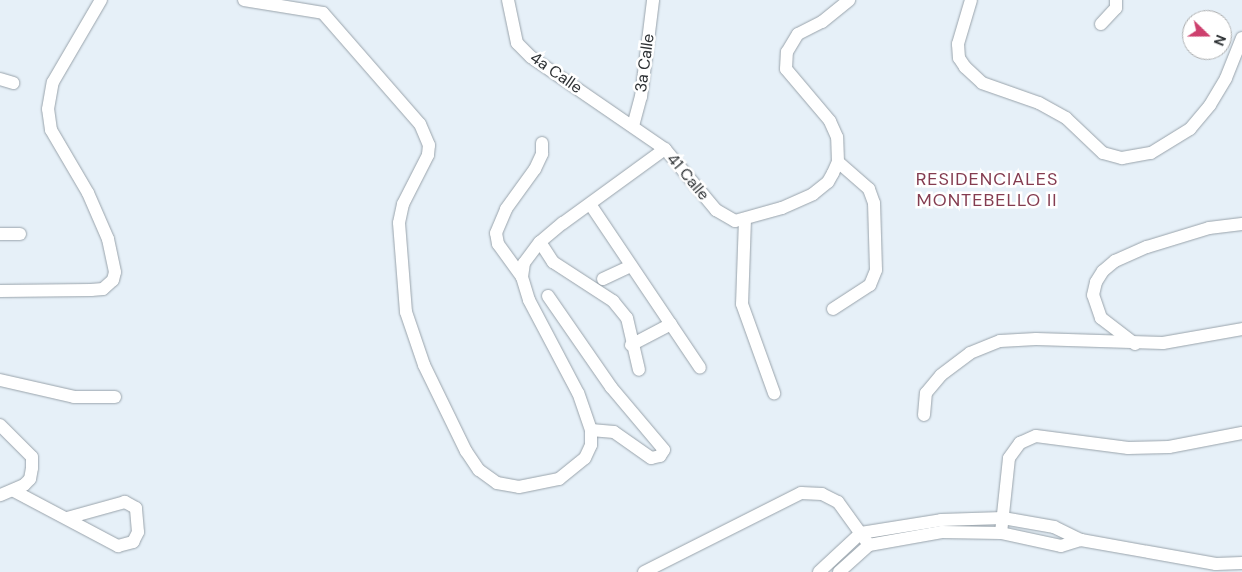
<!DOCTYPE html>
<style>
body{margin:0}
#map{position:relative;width:1242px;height:572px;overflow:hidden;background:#e6f0f8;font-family:"DM Sans",sans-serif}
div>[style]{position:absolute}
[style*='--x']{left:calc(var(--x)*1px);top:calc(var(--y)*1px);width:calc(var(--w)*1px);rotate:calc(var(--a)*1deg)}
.roads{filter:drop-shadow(0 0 1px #99a3ab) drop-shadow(0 0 1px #99a3ab)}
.minor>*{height:12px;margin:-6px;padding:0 6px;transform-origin:6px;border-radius:6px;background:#fff}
span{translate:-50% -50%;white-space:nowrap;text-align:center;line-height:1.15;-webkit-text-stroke:5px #fff;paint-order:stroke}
.street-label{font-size:16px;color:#2d3134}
.neighbourhood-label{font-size:18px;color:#843c50;letter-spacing:1px}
.north{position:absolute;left:1182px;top:10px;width:50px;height:50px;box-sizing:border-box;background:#fff;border:1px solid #abadae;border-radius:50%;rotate:112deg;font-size:14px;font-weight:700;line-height:20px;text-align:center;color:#2d3134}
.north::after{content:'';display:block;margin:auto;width:18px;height:22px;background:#cd406e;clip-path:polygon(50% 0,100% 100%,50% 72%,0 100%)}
</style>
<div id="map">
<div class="roads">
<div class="minor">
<div style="--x:244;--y:0;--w:80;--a:9.3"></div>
<div style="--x:323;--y:13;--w:147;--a:48.9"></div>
<div style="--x:420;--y:124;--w:23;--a:67"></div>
<div style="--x:429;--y:145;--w:10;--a:96"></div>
<div style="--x:428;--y:155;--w:55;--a:117"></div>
<div style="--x:403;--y:204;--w:19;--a:102"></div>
<div style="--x:399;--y:223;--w:89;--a:85.5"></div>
<div style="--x:406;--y:312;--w:56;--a:71.2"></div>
<div style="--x:424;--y:365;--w:96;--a:64"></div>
<div style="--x:466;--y:451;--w:23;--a:56"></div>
<div style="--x:479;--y:470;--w:22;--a:36"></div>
<div style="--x:497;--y:483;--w:22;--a:10"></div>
<div style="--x:519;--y:487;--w:41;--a:-11.3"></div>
<div style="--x:559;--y:479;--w:33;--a:-39"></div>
<div style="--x:585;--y:458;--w:14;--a:-65"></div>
<div style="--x:591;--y:445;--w:15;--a:-90"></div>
<div style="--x:591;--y:430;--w:39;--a:-109"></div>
<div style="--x:578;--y:393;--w:105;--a:-117.8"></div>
<div style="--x:529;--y:300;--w:24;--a:-107"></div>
<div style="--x:522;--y:277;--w:14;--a:-82"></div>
<div style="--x:524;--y:263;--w:26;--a:-53"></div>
<div style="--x:540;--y:242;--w:30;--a:-40"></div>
<div style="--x:563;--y:223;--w:126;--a:-36"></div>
<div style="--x:508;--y:0;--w:44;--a:78.2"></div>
<div style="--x:517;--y:43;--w:20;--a:45"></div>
<div style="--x:531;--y:57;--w:163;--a:34.5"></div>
<div style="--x:665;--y:149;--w:80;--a:50.1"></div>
<div style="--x:716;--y:210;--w:22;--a:30"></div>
<div style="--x:735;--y:221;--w:49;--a:-15.5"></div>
<div style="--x:782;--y:208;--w:34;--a:-24"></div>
<div style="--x:813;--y:194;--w:19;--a:-39"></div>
<div style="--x:828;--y:182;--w:10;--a:-61"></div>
<div style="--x:833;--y:173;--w:12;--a:-66"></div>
<div style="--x:838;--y:162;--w:25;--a:-92"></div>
<div style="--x:837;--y:137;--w:17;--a:-114"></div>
<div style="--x:830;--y:121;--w:68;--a:-130.2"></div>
<div style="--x:786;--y:69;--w:17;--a:-87"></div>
<div style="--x:787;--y:52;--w:21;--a:-59"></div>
<div style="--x:798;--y:34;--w:27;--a:-27"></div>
<div style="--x:822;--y:22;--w:35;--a:-39"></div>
<div style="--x:971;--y:0;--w:46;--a:106.5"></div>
<div style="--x:958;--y:44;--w:14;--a:86"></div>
<div style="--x:959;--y:58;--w:11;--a:56"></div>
<div style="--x:965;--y:67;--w:23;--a:43"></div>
<div style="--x:982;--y:83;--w:60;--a:19.3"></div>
<div style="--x:1039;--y:103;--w:31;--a:29"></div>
<div style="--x:1066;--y:118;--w:51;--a:43.4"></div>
<div style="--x:1103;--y:153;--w:20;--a:15"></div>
<div style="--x:1122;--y:158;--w:29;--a:-10"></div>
<div style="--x:1151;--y:153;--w:46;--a:-31.6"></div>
<div style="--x:1190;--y:129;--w:31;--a:-50"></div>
<div style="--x:1210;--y:105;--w:31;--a:-59"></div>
<div style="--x:1226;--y:78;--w:43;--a:-68.2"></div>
<div style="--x:1101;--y:24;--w:22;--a:-47"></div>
<div style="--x:1116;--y:8;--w:8;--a:-90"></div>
<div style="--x:0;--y:79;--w:14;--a:17"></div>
<div style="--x:633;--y:126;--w:30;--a:-75"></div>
<div style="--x:641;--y:97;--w:98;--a:-82.9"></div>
<div style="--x:590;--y:204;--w:197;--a:56.1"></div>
<div style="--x:745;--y:219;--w:85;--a:92"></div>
<div style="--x:742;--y:304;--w:95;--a:70.2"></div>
<div style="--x:0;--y:234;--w:20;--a:0"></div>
<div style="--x:540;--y:242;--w:24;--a:57"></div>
<div style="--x:553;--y:262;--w:72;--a:33"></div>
<div style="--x:613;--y:301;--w:22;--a:51"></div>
<div style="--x:627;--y:318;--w:53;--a:77"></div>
<div style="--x:522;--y:277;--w:41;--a:-126"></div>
<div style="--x:498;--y:244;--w:11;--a:-100"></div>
<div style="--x:496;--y:233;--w:26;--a:-67"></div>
<div style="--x:506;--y:209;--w:49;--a:-54.1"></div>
<div style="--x:535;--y:169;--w:17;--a:-65"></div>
<div style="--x:542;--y:154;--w:11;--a:-90"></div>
<div style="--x:603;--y:279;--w:31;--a:-25"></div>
<div style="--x:0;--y:291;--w:91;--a:-0.6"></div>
<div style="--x:91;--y:290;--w:12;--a:-5"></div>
<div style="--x:103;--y:289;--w:13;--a:-42"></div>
<div style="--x:113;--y:280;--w:8;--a:-76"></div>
<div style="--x:115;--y:272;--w:34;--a:-102"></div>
<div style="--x:108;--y:239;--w:50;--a:-113.5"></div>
<div style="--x:88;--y:193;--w:73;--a:-120.4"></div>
<div style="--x:51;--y:130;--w:21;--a:-98"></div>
<div style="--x:48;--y:109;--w:27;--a:-80"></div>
<div style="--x:53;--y:82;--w:95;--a:-59.7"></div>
<div style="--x:548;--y:296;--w:111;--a:55.3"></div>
<div style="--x:611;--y:387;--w:82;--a:49.9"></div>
<div style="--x:664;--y:450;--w:7;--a:124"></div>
<div style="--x:660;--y:456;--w:9;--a:167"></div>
<div style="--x:651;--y:458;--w:45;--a:-144.9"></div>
<div style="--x:614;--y:432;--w:23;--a:-175"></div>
<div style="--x:833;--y:309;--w:44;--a:-33"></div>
<div style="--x:870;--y:285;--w:16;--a:-68"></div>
<div style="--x:876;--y:270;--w:67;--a:-91.7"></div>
<div style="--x:874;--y:203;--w:15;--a:-110"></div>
<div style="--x:869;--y:189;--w:41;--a:-138.9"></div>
<div style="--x:1135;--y:344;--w:43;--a:-142.6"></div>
<div style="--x:1101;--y:318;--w:24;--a:-109"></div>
<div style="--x:1093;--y:295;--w:13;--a:-77"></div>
<div style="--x:1096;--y:282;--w:13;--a:-58"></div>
<div style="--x:1103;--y:271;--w:16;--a:-40"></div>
<div style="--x:1115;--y:261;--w:35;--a:-24"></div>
<div style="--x:1147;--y:247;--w:65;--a:-17"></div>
<div style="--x:1209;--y:228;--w:33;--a:-7"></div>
<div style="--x:631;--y:345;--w:45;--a:-27.7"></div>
<div style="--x:0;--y:380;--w:76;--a:12.9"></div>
<div style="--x:74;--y:397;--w:41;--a:0"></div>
<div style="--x:924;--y:415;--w:22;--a:-85"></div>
<div style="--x:926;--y:393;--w:23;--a:-50"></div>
<div style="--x:941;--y:375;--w:36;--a:-37"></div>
<div style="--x:970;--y:353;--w:32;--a:-22"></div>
<div style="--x:1000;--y:341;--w:36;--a:-3"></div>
<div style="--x:1036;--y:339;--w:127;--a:1.8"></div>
<div style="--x:1163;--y:343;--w:80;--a:-10"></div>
<div style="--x:0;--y:425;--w:45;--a:45"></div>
<div style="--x:32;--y:457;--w:11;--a:90"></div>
<div style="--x:32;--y:468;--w:11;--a:100"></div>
<div style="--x:30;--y:479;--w:8;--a:135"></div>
<div style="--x:24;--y:485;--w:26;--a:157"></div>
<div style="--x:14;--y:491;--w:118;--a:27.9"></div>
<div style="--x:118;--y:546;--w:16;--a:-15"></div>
<div style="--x:133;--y:542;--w:11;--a:-63"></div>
<div style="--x:138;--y:532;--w:24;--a:-95"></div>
<div style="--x:136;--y:508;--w:13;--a:-151"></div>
<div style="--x:125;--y:502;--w:60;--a:164.6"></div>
<div style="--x:1001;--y:533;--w:75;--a:-83.9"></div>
<div style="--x:1009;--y:458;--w:19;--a:-54"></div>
<div style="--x:1020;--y:443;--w:17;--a:-24"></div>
<div style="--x:1036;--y:436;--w:93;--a:7.4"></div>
<div style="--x:1128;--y:448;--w:41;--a:-1.4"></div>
<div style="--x:1169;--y:447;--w:74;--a:-10.9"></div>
<div style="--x:644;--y:572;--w:176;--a:-26.7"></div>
<div style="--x:801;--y:493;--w:21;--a:3"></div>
<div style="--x:822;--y:494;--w:18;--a:27"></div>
<div style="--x:838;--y:502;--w:53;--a:54.2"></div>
<div style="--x:819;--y:572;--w:57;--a:-42.9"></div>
<div style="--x:861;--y:533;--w:81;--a:-9.2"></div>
<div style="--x:941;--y:520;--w:62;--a:-1.8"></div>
<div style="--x:1003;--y:518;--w:52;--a:10"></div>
<div style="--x:1054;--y:527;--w:30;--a:26"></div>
<div style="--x:1081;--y:540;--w:137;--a:10.1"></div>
<div style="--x:1216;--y:564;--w:26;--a:-2"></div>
<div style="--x:839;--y:572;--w:40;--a:-42"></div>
<div style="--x:869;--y:545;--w:74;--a:-10.1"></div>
<div style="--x:942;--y:532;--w:59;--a:1"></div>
<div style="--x:1001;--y:533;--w:61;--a:12.2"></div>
<div style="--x:1061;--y:546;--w:21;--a:-17"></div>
</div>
</div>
<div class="street-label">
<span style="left:645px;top:63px;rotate:-82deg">3a Calle</span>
<span style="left:556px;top:73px;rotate:35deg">4a Calle</span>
<span style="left:688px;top:177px;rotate:50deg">41 Calle</span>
</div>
<div class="neighbourhood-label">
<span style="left:987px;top:190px">RESIDENCIALES<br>MONTEBELLO II</span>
</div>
<div class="north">N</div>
</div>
